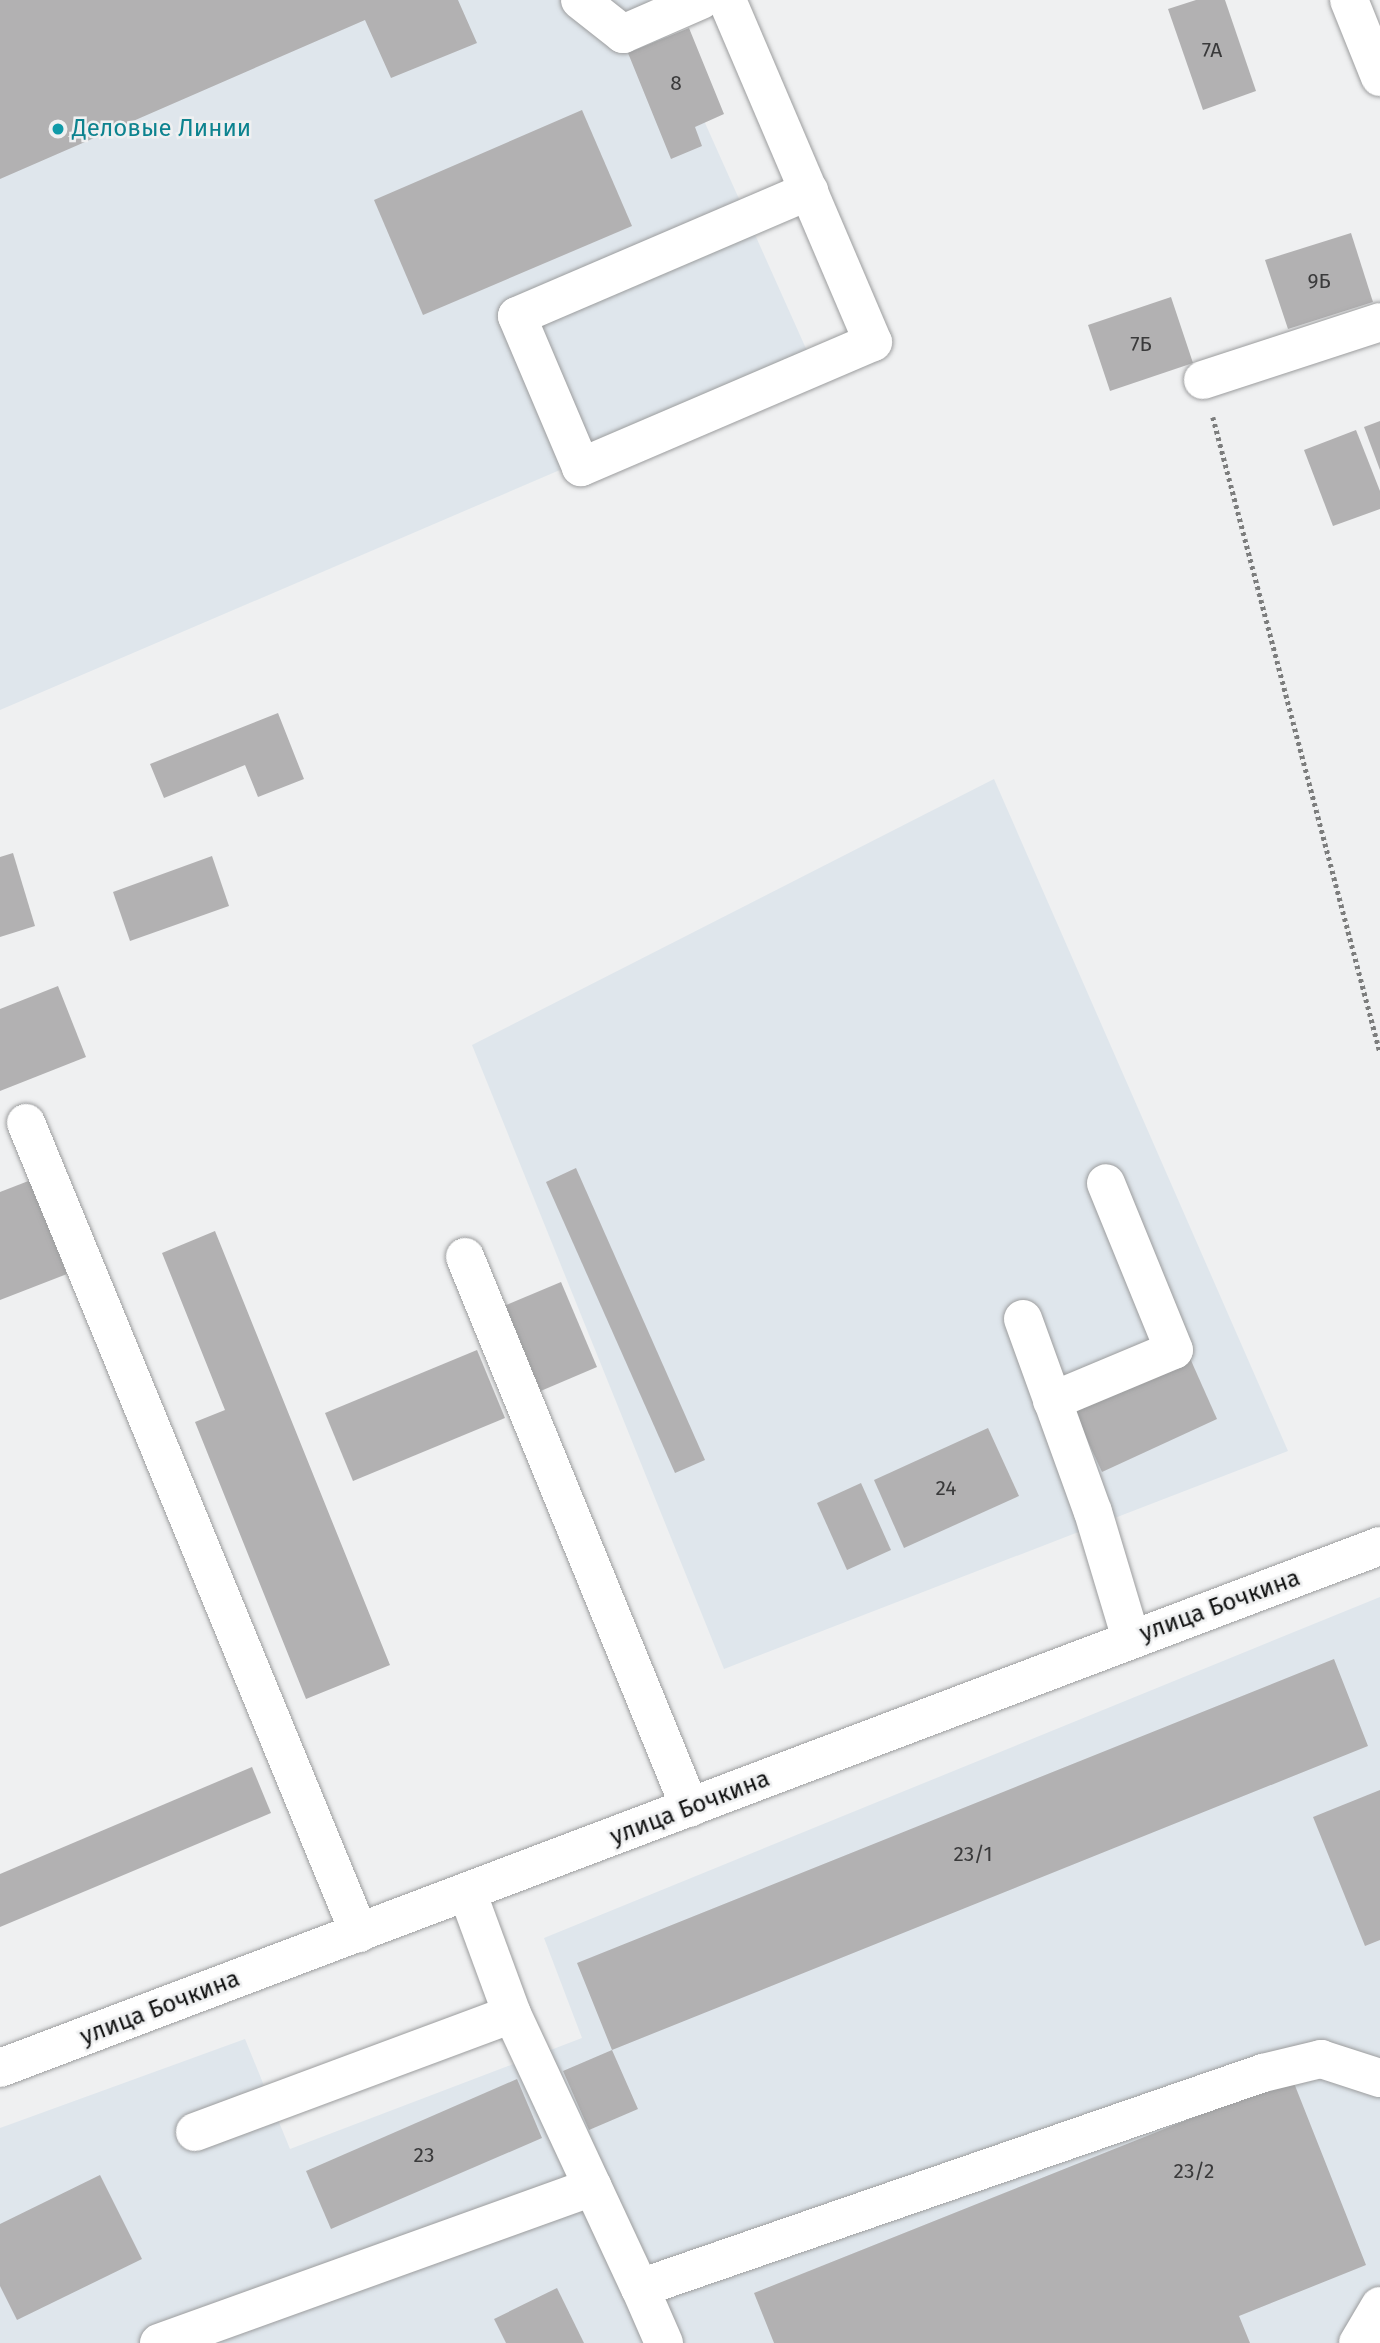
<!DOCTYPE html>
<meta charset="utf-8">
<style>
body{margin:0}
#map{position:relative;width:1380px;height:2343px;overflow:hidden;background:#eff0f1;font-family:"Fira Sans",sans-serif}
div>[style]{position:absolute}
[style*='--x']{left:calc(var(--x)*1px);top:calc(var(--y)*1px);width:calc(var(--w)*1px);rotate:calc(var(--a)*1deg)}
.built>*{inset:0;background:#dfe6ec}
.building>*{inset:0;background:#b2b1b2}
.path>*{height:4.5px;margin-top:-2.25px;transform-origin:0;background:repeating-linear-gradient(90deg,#7c7d7d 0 3.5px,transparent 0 7px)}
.roads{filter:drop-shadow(0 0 2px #9c9d9e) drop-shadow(0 0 2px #9c9d9e)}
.minor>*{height:38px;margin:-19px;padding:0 19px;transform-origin:19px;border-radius:19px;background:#fff}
.dots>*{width:19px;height:19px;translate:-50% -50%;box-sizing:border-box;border:4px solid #eff0f1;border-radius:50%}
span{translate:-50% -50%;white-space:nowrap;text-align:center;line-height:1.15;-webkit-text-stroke:5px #eff0f1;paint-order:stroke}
.number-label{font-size:21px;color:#3a3a3b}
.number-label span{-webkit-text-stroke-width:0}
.culture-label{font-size:24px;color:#0d838f}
.left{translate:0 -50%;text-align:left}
.street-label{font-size:24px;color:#121313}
</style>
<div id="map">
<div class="built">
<div style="clip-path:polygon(0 0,650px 0,812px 362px,0 710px)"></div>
<div style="clip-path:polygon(994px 779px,1288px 1451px,724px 1669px,472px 1045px)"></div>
<div style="clip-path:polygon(1380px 1597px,1380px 2343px,0 2343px,0 2128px,245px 2039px,290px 2149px,582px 2038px,544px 1938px)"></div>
</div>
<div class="building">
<div style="clip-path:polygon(0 0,458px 0,477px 43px,391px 78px,365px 20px,0 179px)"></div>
<div style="clip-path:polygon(1196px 0,1225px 0,1256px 91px,1203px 110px,1168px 9px)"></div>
<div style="clip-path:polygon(689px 28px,724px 114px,695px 127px,702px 146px,671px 159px,628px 53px)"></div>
<div style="clip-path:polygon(582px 110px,632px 226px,423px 315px,374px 200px)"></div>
<div style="clip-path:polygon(1351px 233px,1373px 302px,1288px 329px,1265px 260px)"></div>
<div style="clip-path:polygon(1171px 297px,1193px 363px,1110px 391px,1088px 325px)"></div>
<div style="clip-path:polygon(1380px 421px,1380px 470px,1364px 427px)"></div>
<div style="clip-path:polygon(1356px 430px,1380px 491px,1380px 509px,1333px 526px,1304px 450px)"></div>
<div style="clip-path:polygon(278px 713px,304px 779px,258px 797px,245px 765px,164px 798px,150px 764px)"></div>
<div style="clip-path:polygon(13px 853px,35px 926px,0 937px,0 857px)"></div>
<div style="clip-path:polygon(212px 856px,229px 906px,130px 941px,113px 892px)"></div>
<div style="clip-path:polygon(58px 986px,86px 1057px,0 1091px,0 1009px)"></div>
<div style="clip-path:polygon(576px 1168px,705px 1460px,675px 1473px,546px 1182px)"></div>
<div style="clip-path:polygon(31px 1180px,67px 1274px,0 1300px,0 1192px)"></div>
<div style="clip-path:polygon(215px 1231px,390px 1665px,306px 1699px,195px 1422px,225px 1410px,162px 1253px)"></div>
<div style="clip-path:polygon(561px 1282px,597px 1367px,536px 1393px,499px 1308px)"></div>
<div style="clip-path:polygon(477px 1350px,505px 1418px,353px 1481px,325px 1413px)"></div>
<div style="clip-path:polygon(1189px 1356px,1217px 1419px,1102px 1472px,1073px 1409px)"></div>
<div style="clip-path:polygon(988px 1428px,1019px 1496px,904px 1548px,874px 1480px)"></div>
<div style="clip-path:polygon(861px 1483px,891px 1550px,847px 1570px,817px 1503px)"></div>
<div style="clip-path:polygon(1334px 1659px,1368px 1746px,612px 2050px,638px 2109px,589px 2130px,563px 2071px,612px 2050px,577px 1963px)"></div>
<div style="clip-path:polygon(252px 1767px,271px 1813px,0 1927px,0 1874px)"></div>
<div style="clip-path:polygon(1380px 1790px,1380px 1940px,1365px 1946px,1313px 1817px)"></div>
<div style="clip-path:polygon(1292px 2078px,1366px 2265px,1239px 2316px,1250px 2343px,774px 2343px,754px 2293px)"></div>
<div style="clip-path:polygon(517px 2079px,542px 2138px,331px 2229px,306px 2171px)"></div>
<div style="clip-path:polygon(100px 2175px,142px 2259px,17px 2320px,0 2286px,0 2224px)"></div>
<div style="clip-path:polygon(557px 2288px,584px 2343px,506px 2343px,494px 2319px)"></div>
</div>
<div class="path">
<div style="--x:1213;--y:417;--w:657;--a:75.27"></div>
</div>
<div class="roads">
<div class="minor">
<div style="--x:580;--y:0;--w:55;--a:38.3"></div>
<div style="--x:623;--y:34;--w:85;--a:-23.6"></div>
<div style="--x:727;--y:0;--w:372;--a:66.9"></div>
<div style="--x:873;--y:342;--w:318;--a:156.8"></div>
<div style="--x:581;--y:467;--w:164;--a:-113"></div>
<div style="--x:517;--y:316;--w:318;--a:-23.2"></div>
<div style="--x:1349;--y:0;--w:83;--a:68.1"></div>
<div style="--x:1203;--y:380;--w:186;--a:-18.1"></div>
<div style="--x:26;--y:1123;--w:876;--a:67.65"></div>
<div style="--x:465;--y:1257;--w:595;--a:67.79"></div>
<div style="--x:1023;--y:1319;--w:205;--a:70.1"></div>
<div style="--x:1093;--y:1512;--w:133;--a:73.3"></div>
<div style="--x:1052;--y:1401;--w:132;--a:-22.7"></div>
<div style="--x:1174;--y:1350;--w:180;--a:-112.2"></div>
<div style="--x:512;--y:2014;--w:302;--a:65"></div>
<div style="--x:0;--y:2068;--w:1475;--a:-20.72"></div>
<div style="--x:195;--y:2132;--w:338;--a:-20.4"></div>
<div style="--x:512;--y:2014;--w:130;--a:-110.2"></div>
<div style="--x:159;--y:2343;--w:461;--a:-19.8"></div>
<div style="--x:664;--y:2343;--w:60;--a:-113.6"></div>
<div style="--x:640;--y:2288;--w:659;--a:-19.04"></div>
<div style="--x:1263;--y:2073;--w:60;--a:-13.6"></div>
<div style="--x:1321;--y:2059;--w:62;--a:17.9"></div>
<div style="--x:1358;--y:2343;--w:43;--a:-59.3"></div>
</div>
</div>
<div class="dots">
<div style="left:58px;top:129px;background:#0f9aa8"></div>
</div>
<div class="number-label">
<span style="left:1212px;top:50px">7А</span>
<span style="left:676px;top:83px">8</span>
<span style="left:1319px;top:281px">9Б</span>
<span style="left:1141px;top:344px">7Б</span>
<span style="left:946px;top:1488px">24</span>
<span style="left:973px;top:1854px">23/1</span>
<span style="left:424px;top:2155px">23</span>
<span style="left:1194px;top:2171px">23/2</span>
</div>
<div class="culture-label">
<span class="left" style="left:72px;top:129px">Деловые Линии</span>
</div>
<div class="street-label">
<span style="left:1220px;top:1606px;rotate:-20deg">улица Бочкина</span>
<span style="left:690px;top:1808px;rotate:-21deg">улица Бочкина</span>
<span style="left:160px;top:2008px;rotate:-21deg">улица Бочкина</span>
</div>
</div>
